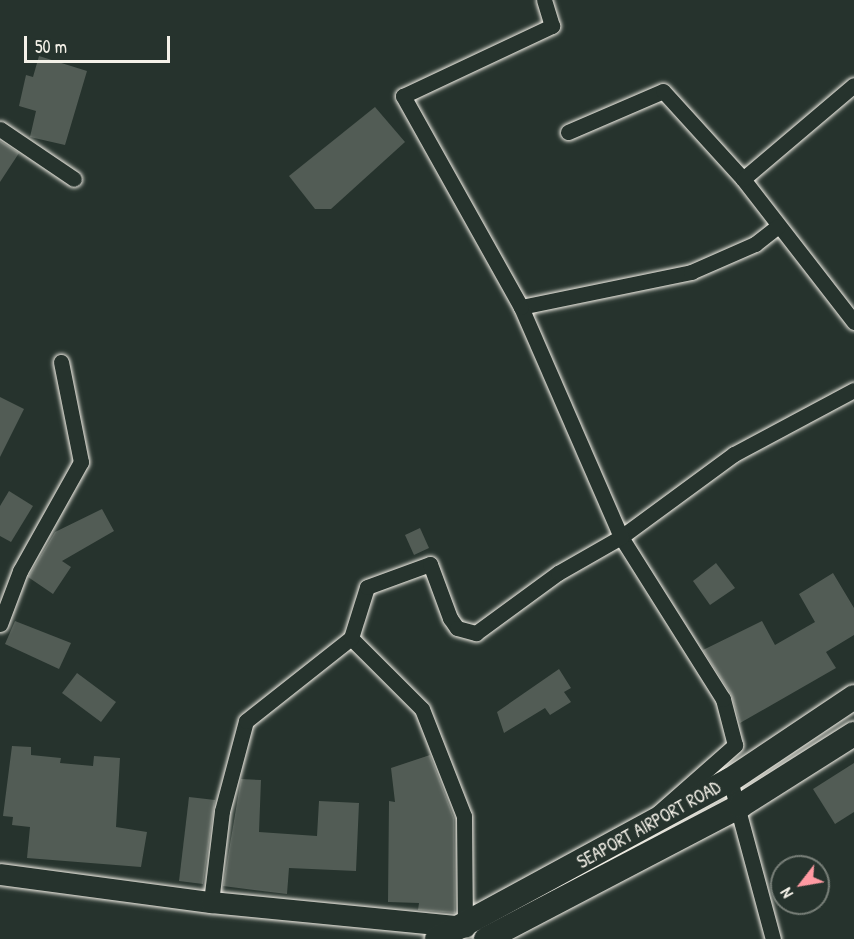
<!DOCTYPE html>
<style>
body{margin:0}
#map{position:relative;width:854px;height:939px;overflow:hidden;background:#26332d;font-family:"Patrick Hand",sans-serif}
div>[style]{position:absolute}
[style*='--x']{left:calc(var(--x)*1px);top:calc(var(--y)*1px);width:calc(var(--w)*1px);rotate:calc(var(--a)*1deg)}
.building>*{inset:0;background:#525c55}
.roads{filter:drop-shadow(0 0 2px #f4f1e8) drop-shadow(0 0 2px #f4f1e8)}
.street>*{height:15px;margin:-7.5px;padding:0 7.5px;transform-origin:7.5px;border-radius:7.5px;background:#26332d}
.secondary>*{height:21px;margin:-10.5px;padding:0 10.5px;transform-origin:10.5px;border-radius:10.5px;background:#26332d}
.primary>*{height:24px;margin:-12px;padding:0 12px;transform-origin:12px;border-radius:12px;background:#26332d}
span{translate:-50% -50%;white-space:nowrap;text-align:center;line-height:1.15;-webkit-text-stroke:4.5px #26332d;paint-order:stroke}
.street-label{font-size:18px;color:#f4f1e8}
.north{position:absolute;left:770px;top:855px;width:60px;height:60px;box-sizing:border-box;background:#26332d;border:2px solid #787f78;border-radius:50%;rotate:239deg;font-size:16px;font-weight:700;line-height:24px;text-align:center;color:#f4f1e8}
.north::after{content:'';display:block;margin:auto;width:21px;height:27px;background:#ff9aa2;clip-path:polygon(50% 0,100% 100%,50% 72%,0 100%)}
.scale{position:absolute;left:24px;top:36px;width:146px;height:27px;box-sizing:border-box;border:3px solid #f4f1e8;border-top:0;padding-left:8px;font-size:18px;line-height:21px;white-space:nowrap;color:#f4f1e8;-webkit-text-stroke:4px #26332d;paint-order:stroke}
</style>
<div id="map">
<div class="building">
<div style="clip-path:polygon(39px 56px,87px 71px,65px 145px,30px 137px,36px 111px,19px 106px,26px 75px,33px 77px)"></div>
<div style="clip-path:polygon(375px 107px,405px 142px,331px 209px,315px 209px,289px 176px)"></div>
<div style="clip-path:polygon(0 141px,19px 153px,0 182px)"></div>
<div style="clip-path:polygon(0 397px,24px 409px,0 457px)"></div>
<div style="clip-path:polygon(9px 491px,33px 506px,11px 542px,0 536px,0 506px)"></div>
<div style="clip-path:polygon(102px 509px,114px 531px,62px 561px,71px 567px,53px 594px,28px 577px,55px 532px)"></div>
<div style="clip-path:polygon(420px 528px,429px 548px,414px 555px,405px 535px)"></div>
<div style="clip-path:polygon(716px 563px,735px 588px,710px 605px,693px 581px)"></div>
<div style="clip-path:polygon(833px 573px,854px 608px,854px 635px,826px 652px,836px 668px,740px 723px,731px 694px,703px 650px,762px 621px,775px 645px,815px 622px,799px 594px)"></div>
<div style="clip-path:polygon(15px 621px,71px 643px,59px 669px,5px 644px)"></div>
<div style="clip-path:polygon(559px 669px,571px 688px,564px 692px,571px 702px,550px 715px,545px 708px,504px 733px,497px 712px)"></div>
<div style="clip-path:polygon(77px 673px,116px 702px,101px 722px,62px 693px)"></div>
<div style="clip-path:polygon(12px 746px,31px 747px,31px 755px,61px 758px,60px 763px,93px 766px,94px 756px,120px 758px,116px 827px,147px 832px,141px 867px,27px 858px,30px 827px,12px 825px,13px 817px,3px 816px)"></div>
<div style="clip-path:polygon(430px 755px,454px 818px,455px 913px,418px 910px,419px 903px,388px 902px,389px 801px,395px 802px,391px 768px)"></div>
<div style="clip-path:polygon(854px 763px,854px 812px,835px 824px,813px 789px)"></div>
<div style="clip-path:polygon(241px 779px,261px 780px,259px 832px,317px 836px,319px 801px,359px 803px,356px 871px,289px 868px,287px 894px,223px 886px)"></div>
<div style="clip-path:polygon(189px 797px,215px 800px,203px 884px,179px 881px)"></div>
</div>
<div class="roads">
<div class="street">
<div style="--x:0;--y:129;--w:89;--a:34"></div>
<div style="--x:568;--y:132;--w:103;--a:-23.3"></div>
<div style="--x:663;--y:91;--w:119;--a:47.7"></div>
<div style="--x:743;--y:179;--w:181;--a:52.2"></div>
<div style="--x:743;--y:179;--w:145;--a:-40.3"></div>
<div style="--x:521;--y:307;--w:174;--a:-11.6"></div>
<div style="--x:691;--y:272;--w:70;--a:-23.6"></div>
<div style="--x:755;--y:244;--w:29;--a:-38"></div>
<div style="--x:0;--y:624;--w:57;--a:-69.3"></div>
<div style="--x:20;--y:571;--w:125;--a:-60.8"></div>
<div style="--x:81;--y:462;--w:102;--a:-101.3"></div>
<div style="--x:351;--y:638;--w:100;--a:45"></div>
<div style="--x:422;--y:709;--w:115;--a:68.6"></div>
<div style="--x:464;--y:816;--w:111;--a:89.5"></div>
<div style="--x:730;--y:780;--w:165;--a:74.9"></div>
<div style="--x:658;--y:813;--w:103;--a:-41.4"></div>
<div style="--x:735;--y:745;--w:48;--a:-104.6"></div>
<div style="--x:723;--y:699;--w:191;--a:-122.2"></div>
<div style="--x:621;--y:537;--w:140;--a:-36.3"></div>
<div style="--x:734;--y:454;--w:136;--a:-28.1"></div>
<div style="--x:211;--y:902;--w:92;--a:-83.1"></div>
<div style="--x:222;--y:811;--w:93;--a:-75.1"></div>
<div style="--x:246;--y:721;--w:134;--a:-38.3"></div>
<div style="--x:351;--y:638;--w:53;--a:-72.6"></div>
<div style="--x:367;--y:587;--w:67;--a:-20.1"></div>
<div style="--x:430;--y:564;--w:58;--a:69.7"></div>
<div style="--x:450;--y:618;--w:12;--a:55"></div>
<div style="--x:457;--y:628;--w:20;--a:15"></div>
<div style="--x:476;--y:633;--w:102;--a:-36.2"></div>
<div style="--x:558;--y:573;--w:73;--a:-29.7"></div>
<div style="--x:621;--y:537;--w:251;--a:-113.5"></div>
<div style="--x:521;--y:307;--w:242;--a:-119.2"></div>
<div style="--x:403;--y:96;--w:165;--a:-25.2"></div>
<div style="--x:552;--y:26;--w:27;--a:-107"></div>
</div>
<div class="secondary">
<div style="--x:0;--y:874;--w:213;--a:7.6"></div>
<div style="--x:211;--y:902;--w:255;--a:5.6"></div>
</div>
<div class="primary">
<div style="--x:437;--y:939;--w:333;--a:-28.5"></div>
<div style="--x:730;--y:780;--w:149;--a:-33.8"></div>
<div style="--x:486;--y:939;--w:287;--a:-27.6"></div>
<div style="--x:740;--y:806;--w:135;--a:-32.3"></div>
</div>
</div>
<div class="street-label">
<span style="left:649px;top:825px;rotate:-29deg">SEAPORT AIRPORT ROAD</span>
</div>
<div class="north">N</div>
<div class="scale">50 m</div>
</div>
